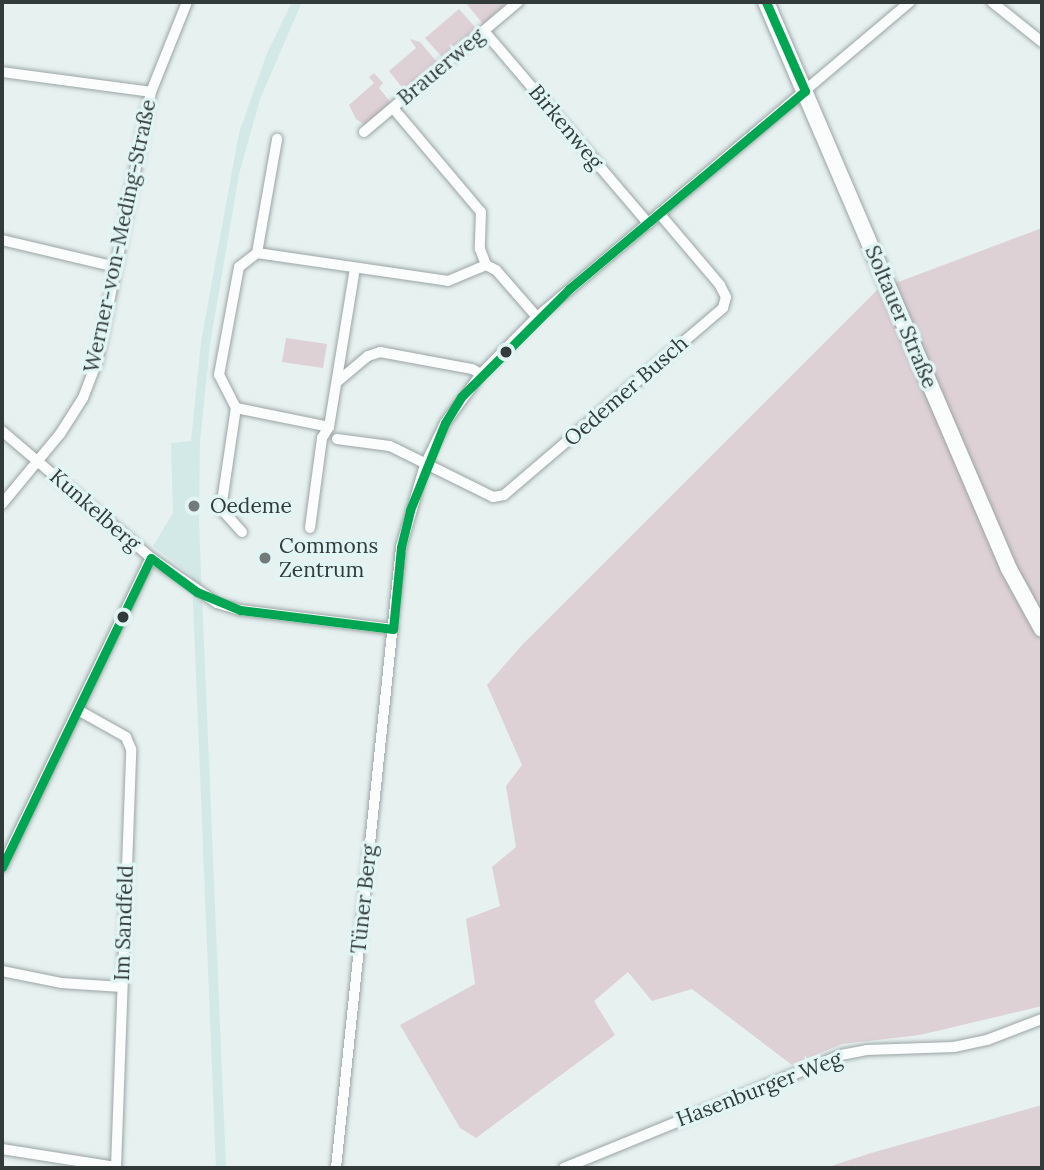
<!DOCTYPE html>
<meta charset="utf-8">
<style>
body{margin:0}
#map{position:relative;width:1044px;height:1170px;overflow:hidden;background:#e6f1f0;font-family:Lora,serif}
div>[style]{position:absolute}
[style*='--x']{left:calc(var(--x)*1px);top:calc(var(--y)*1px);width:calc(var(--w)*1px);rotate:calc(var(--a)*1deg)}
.built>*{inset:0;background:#d3e9e8}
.green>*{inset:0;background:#ded1d6}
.roads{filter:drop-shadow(0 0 2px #9ca4a4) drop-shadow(0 0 2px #9ca4a4)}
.street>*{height:10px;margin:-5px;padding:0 5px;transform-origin:5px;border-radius:5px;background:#fbfdfd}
.secondary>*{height:16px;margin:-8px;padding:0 8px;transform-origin:8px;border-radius:8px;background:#fbfdfd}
.bus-1>*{height:9px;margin:-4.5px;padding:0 4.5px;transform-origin:4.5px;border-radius:4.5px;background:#00a651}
.dots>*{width:19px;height:19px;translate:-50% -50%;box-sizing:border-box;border:4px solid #e1f5f4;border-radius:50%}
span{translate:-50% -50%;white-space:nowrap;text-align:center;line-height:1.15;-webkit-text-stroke:7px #e1f5f4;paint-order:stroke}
.street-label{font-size:21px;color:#333a3a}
.poi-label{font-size:21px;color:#333a3a}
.left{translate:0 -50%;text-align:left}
.frame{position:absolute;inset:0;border:4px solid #333a3a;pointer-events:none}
</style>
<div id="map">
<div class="built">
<div style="clip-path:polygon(292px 2px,302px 2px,260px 99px,239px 174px,210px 344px,200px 442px,199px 523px,226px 1168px,216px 1168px,192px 576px,153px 546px,173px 513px,171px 443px,191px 441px,201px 342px,239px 133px,267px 53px)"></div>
</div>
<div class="green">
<div style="clip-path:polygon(465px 2px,508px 2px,483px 24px)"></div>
<div style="clip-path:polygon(459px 9px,476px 28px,443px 58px,425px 38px)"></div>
<div style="clip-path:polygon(410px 39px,420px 42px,437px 62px,405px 91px,389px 71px,416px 48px)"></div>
<div style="clip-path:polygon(374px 73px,383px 83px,379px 88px,391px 103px,366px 126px,356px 119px,349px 105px,374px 83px,369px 77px)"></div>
<div style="clip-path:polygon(1042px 228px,1042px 1006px,920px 1035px,842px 1044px,792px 1065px,692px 989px,652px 1001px,628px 972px,594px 1001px,615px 1035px,476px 1138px,460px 1128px,400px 1025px,475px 984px,466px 919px,500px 906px,492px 867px,516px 847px,506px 786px,522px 765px,487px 685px,523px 644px,877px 290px)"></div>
<div style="clip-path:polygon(286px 338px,327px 344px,323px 368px,282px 362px)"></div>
<div style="clip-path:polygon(1042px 1105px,1042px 1168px,825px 1168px,871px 1153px)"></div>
</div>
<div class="roads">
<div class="street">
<div style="--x:992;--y:2;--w:64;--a:38.7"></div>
<div style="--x:484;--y:31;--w:253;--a:49.5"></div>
<div style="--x:2;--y:72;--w:150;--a:7.6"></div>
<div style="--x:393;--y:108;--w:136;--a:49.8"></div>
<div style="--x:481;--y:212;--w:37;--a:92"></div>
<div style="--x:480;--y:249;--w:17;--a:69"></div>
<div style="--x:364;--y:132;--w:202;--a:-40.2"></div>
<div style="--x:2;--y:240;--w:117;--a:13.3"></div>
<div style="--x:257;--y:253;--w:116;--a:-80"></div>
<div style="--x:337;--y:382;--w:40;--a:-40"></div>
<div style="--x:368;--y:356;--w:13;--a:-18"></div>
<div style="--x:380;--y:352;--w:94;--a:10.5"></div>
<div style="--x:472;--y:369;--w:10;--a:29"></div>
<div style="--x:236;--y:408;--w:95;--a:11.5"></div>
<div style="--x:2;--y:431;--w:196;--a:40.4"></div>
<div style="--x:151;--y:558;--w:80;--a:34.3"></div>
<div style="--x:217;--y:603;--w:24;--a:17"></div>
<div style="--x:240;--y:610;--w:154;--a:7.1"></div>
<div style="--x:337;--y:439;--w:53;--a:7.5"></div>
<div style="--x:390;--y:446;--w:115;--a:26.3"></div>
<div style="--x:493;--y:497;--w:11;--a:-10"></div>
<div style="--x:504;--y:495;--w:288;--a:-40.5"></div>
<div style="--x:723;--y:308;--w:11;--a:-75"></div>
<div style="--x:726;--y:297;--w:13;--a:-117"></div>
<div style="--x:720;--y:285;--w:94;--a:-130.3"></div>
<div style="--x:2;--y:504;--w:91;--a:-50.4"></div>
<div style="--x:60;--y:434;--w:43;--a:-57.4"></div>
<div style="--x:83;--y:398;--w:39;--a:-69"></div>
<div style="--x:97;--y:362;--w:275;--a:-78.7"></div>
<div style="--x:151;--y:92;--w:97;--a:-68.2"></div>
<div style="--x:310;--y:528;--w:91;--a:-82.4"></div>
<div style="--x:322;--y:438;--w:13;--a:-58"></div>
<div style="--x:329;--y:427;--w:161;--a:-80.7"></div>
<div style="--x:242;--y:532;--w:31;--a:-132"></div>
<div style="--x:221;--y:509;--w:102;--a:-81.6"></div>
<div style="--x:236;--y:408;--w:37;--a:-117"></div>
<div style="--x:219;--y:375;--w:110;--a:-79.5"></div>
<div style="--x:239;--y:267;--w:23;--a:-38"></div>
<div style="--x:257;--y:253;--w:193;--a:8.3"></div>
<div style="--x:448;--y:281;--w:41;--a:-22.8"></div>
<div style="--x:486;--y:265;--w:11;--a:27"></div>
<div style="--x:496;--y:270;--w:62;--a:48.9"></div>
<div style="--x:2;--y:867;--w:343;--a:-64.3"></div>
<div style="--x:2;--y:971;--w:60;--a:11.5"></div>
<div style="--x:61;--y:983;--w:61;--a:3.8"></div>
<div style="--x:2;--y:1149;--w:115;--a:9"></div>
<div style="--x:116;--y:1167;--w:418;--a:-87.9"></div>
<div style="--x:131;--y:749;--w:13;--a:-113"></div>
<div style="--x:126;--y:737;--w:55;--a:-150.6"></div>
<div style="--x:336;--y:1168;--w:624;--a:-84.02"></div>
<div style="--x:401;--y:547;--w:85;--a:-73.7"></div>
<div style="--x:425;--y:465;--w:47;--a:-64.5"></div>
<div style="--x:445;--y:423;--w:61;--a:-53.7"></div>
<div style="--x:481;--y:374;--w:80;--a:-45.5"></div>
<div style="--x:537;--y:317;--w:488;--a:-40.2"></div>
<div style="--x:564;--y:1168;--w:299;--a:-22.2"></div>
<div style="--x:841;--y:1055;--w:26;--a:-11"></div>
<div style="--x:867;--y:1050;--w:87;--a:-2"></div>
<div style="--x:954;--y:1047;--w:34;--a:-12"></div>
<div style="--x:987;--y:1040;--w:59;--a:-20.9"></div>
</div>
<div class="secondary">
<div style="--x:766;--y:2;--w:617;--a:66.8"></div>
<div style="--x:1009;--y:569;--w:68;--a:61.2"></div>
</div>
</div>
<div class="bus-1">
<div style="--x:766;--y:2;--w:97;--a:66.3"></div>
<div style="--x:151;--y:558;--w:57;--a:36.5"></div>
<div style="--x:197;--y:592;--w:47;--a:22.7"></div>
<div style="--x:240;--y:610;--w:154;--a:7.1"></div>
<div style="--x:393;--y:629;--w:82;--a:-84.4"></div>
<div style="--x:401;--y:547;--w:38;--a:-76"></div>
<div style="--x:410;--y:510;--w:94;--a:-68.1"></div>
<div style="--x:445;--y:423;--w:31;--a:-58"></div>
<div style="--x:461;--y:397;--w:153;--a:-45"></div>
<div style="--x:569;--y:289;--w:308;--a:-40"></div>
<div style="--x:2;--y:867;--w:343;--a:-64.3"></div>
</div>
<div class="dots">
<div style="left:506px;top:352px;background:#333a3a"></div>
<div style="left:194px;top:506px;background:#727a7a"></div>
<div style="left:265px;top:558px;background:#727a7a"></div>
<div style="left:123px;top:617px;background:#333a3a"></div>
</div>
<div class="street-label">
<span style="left:441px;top:67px;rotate:-40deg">Brauerweg</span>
<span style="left:566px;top:127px;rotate:50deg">Birkenweg</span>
<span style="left:120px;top:236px;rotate:-78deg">Werner-von-Meding-Straße</span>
<span style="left:901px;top:317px;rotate:67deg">Soltauer Straße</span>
<span style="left:626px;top:391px;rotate:-41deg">Oedemer Busch</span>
<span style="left:95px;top:510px;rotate:41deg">Kunkelberg</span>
<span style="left:364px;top:899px;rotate:-84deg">Tüner Berg</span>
<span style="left:124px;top:923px;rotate:-88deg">Im Sandfeld</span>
<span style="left:759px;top:1089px;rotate:-21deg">Hasenburger Weg</span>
</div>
<div class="poi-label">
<span class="left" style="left:210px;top:506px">Oedeme</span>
<span class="left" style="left:279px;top:558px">Commons<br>Zentrum</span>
</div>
<div class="frame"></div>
</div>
